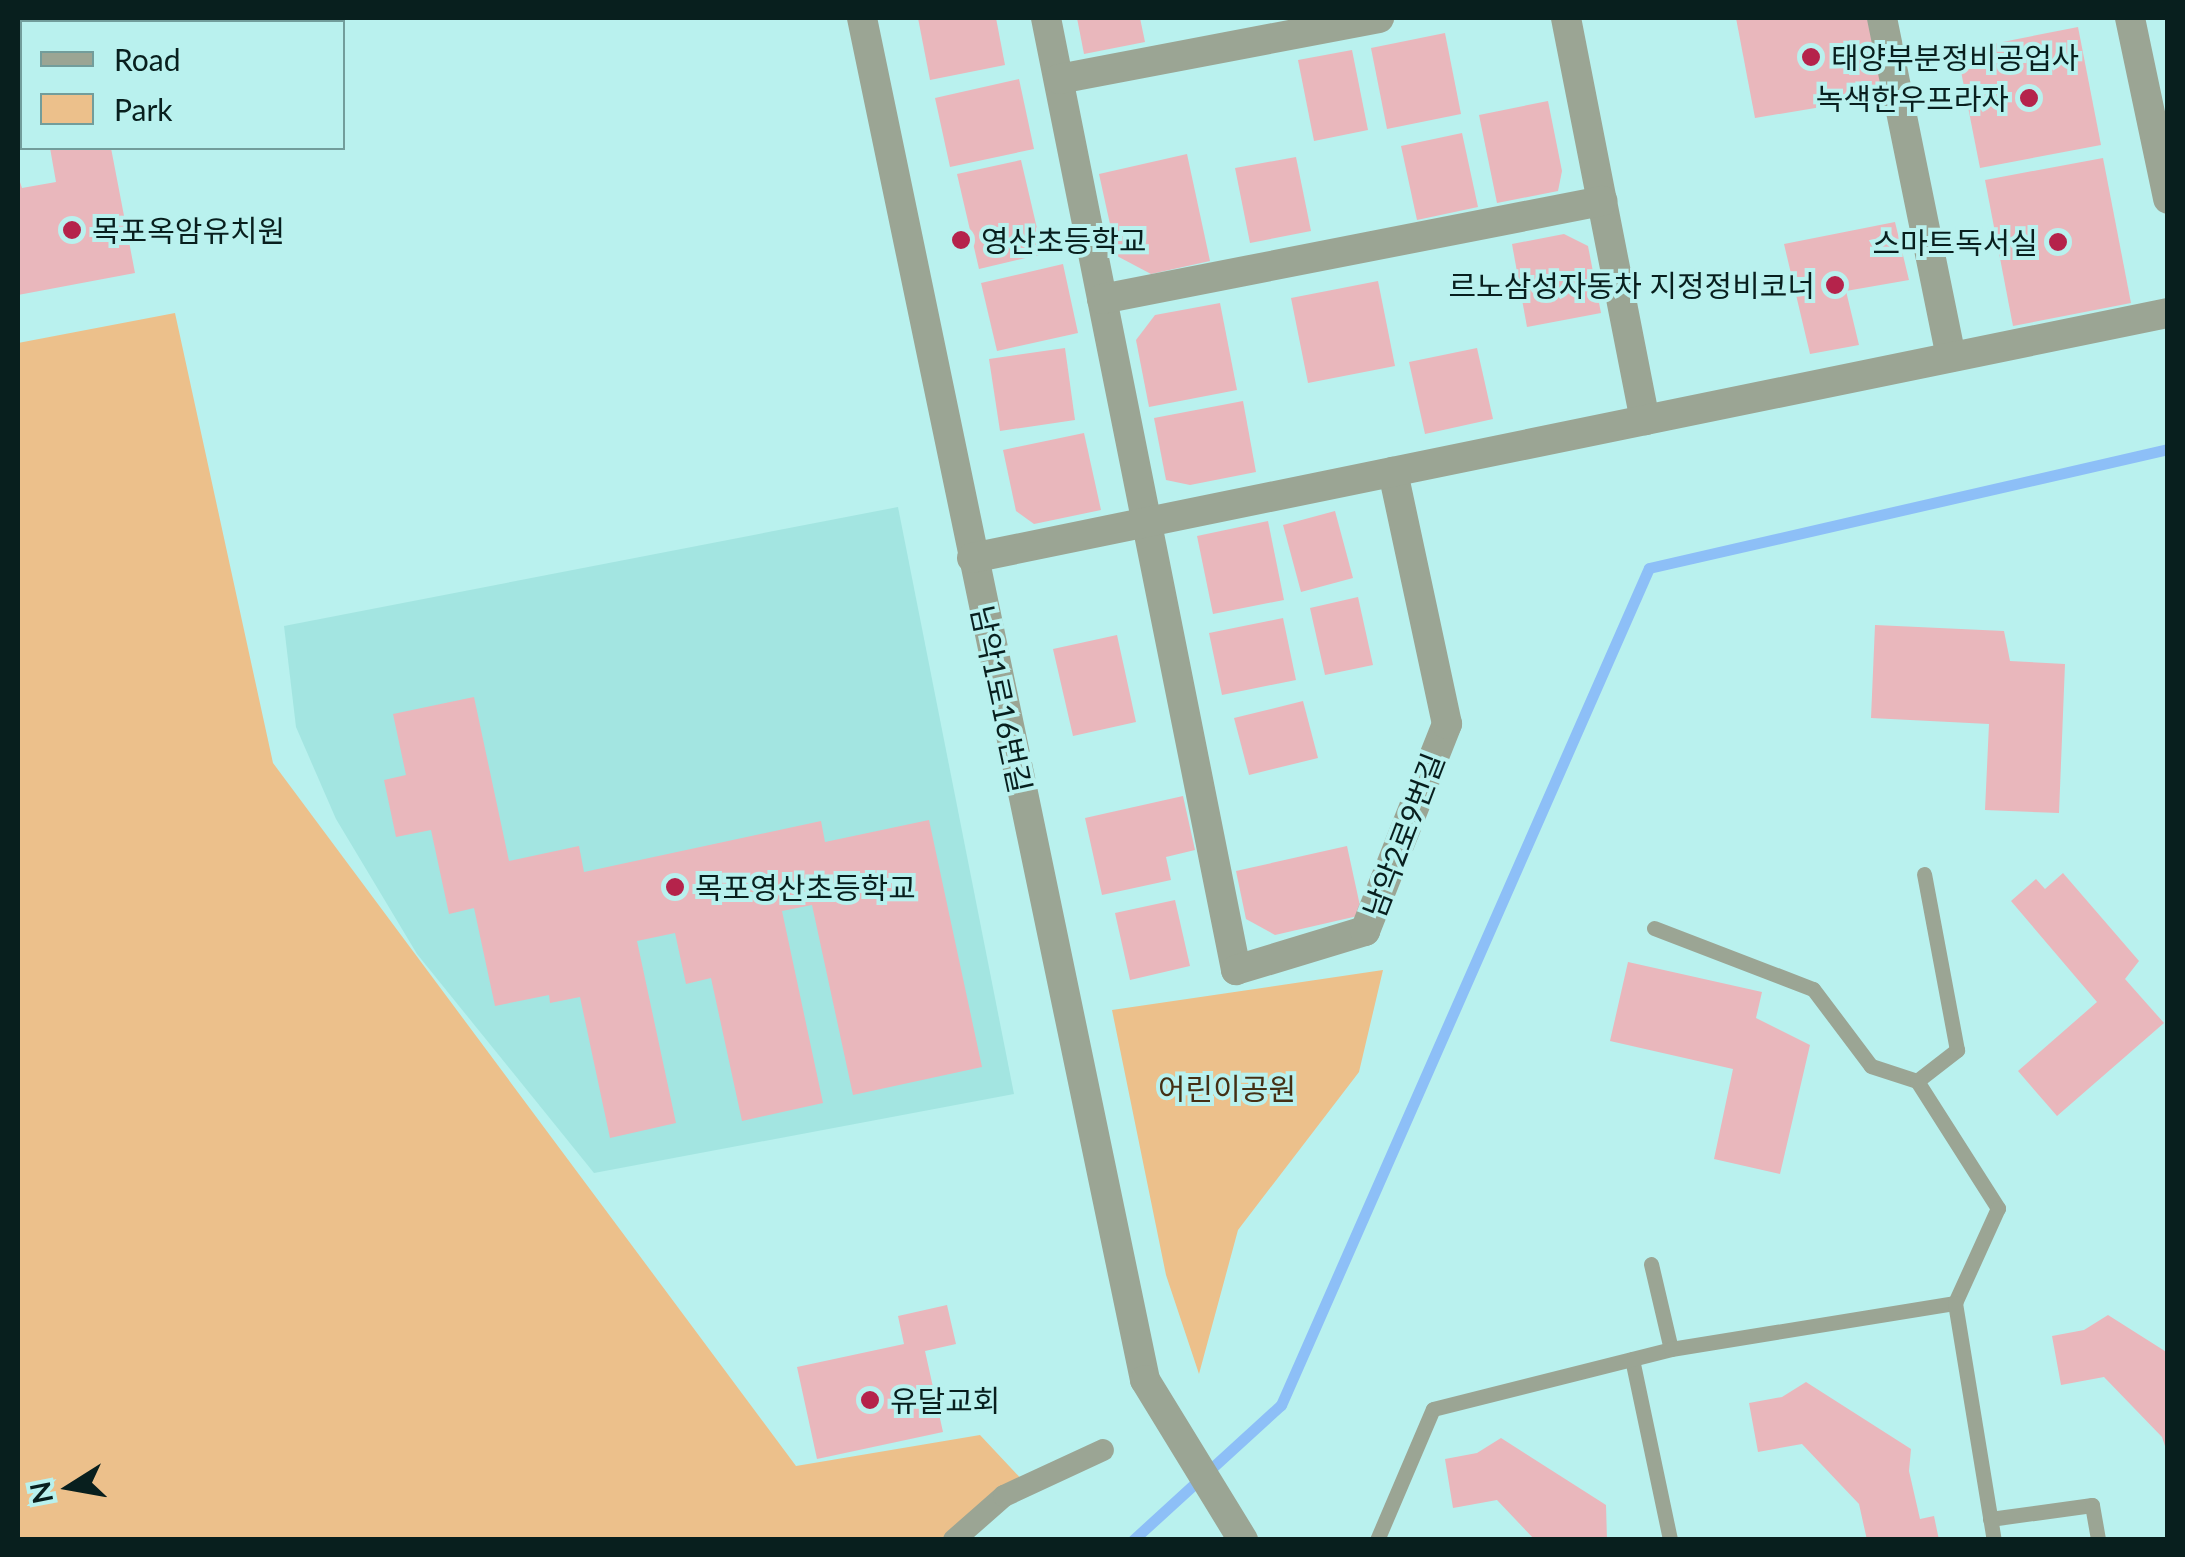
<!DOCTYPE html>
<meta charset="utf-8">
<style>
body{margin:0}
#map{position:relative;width:2185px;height:1557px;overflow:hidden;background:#b9f1ee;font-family:Lato,"Noto Sans KR",sans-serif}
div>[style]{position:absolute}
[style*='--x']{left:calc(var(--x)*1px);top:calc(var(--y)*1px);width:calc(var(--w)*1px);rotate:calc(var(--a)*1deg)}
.built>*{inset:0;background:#a3e5e1}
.green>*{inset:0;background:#ecc08b}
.stream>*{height:11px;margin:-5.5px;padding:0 5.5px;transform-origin:5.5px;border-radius:5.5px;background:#8dbff7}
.building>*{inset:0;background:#e9b7bc}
.service>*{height:15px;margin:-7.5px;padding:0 7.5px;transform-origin:7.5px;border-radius:7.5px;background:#9ba594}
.pedestrian>*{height:22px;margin:-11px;padding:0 11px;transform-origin:11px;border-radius:11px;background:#9ba594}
.minor>*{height:30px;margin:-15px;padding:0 15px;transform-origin:15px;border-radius:15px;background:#9ba594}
.tertiary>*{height:30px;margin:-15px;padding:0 15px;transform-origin:15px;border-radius:15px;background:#9ba594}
.dots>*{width:28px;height:28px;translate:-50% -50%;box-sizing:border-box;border:5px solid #b9f1ee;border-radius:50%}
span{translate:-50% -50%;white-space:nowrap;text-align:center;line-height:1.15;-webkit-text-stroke:8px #b9f1ee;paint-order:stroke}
.poi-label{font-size:30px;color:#081f1e}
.left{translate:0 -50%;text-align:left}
.right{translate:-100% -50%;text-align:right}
.street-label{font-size:30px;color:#081f1e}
.park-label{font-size:30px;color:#442f14}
.frame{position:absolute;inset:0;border:20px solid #081f1e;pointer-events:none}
.legend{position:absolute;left:20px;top:20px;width:325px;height:130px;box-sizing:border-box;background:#b9f1ee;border:2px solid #729d9b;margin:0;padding:12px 18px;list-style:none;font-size:30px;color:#081f1e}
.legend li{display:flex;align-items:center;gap:20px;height:50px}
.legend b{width:50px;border:2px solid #729d9b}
.north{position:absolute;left:20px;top:1437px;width:100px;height:100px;-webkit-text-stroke:8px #b9f1ee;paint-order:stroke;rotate:259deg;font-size:28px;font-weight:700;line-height:40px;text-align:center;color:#081f1e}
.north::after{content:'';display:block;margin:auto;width:35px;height:45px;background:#081f1e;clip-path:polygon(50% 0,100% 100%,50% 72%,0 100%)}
</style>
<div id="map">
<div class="built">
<div style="clip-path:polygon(898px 507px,1014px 1094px,594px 1173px,417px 954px,336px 819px,296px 727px,284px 626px)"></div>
</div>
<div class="green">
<div style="clip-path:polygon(175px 313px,273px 763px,796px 1466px,980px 1435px,1027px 1485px,957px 1539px,18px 1540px,18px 343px)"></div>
<div style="clip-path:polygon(1383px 970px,1359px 1072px,1238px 1230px,1199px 1374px,1166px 1275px,1112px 1010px)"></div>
</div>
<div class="stream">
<div style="--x:1133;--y:1540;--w:200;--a:-42.4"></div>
<div style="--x:1281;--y:1405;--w:914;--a:-66.27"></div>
<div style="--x:1649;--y:568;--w:532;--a:-12.91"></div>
</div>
<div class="building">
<div style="clip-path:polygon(918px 18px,996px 18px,1005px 65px,930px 80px)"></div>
<div style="clip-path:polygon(1077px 18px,1140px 18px,1145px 42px,1084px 54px)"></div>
<div style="clip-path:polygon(1736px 18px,1871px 18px,1887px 96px,1755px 118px)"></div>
<div style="clip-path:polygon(2078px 27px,2101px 145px,1980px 168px,1957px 51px)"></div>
<div style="clip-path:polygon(1445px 33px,1461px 114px,1387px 129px,1371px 48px)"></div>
<div style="clip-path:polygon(1352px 50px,1368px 130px,1314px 141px,1298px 60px)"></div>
<div style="clip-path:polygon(1019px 79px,1034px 149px,950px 167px,935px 98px)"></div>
<div style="clip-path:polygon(1548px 101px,1562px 171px,1558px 191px,1497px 203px,1479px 115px)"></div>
<div style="clip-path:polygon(1462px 133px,1478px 207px,1417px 220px,1401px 146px)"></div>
<div style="clip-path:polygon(50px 148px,111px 148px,135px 273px,18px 295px,18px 176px,22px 188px,56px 182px)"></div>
<div style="clip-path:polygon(1187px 154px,1210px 261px,1151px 274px,1117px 256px,1099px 174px)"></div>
<div style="clip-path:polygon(1296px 157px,1311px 231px,1250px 243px,1235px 168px)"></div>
<div style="clip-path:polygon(2103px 158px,2131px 303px,2013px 326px,1985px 180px)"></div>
<div style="clip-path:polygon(1021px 160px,1043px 254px,979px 269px,957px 174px)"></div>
<div style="clip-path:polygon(1895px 222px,1909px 280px,1846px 291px,1859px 345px,1810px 354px,1784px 244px)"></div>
<div style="clip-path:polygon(1564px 234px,1588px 246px,1601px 313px,1527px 327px,1512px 244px)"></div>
<div style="clip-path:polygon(1063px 264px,1078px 333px,997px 351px,981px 283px)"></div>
<div style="clip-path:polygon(1378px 281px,1395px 366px,1308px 383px,1291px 298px)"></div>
<div style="clip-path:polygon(1220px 303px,1237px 390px,1149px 407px,1136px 340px,1155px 315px)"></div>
<div style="clip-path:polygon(1065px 348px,1075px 420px,1000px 431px,989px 359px)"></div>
<div style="clip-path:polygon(1477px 348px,1493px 419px,1425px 434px,1409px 362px)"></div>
<div style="clip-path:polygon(1243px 401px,1256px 472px,1190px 485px,1166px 480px,1154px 418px)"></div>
<div style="clip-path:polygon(1084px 433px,1101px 510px,1034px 524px,1016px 511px,1003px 450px)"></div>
<div style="clip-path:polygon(1335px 511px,1353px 578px,1301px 592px,1283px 525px)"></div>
<div style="clip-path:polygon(1268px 521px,1284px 600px,1213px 614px,1197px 536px)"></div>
<div style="clip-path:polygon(1358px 597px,1373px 665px,1325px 675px,1310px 608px)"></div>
<div style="clip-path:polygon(1283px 618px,1296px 680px,1222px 695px,1209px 633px)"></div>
<div style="clip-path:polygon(1875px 625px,2004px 631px,2010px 661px,2065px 664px,2059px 813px,1985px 810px,1989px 724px,1871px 718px)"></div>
<div style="clip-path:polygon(1117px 635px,1136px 722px,1073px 736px,1053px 649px)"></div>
<div style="clip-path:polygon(474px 697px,509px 861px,579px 846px,584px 872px,821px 821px,825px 842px,929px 820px,982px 1067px,853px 1095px,812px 905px,782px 911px,823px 1103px,742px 1121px,711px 978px,686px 984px,675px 933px,637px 941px,676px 1123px,610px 1138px,580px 997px,550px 1003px,549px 995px,495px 1006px,474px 908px,449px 914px,431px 830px,396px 837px,384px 780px,406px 775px,393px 714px)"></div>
<div style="clip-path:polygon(1303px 701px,1318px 758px,1249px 775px,1234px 718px)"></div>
<div style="clip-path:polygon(1183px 796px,1195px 850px,1166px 857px,1171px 880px,1102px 895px,1085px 818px)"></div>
<div style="clip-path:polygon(1347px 846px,1362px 915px,1275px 935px,1246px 919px,1236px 871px)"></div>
<div style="clip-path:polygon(2063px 873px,2139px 961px,2125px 979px,2164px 1023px,2057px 1116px,2018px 1071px,2097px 1002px,2011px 901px,2036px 879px,2045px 889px)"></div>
<div style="clip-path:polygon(1175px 900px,1190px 966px,1130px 980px,1115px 913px)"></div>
<div style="clip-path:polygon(1628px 962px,1762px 992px,1756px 1018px,1810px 1045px,1780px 1174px,1714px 1159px,1733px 1069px,1610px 1041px)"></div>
<div style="clip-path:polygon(947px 1305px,956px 1344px,925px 1351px,943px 1432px,817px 1459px,797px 1367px,904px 1344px,898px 1316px)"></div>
<div style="clip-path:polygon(2108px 1315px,2168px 1353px,2168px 1455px,2162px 1437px,2104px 1377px,2061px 1385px,2052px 1336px,2084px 1330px)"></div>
<div style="clip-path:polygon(1806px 1382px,1911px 1449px,1909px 1471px,1920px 1519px,1934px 1516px,1939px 1540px,1867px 1540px,1859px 1504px,1802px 1444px,1758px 1452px,1749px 1403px,1782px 1397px)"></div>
<div style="clip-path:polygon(1501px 1438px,1606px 1505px,1607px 1540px,1535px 1540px,1497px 1500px,1453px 1508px,1445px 1459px,1477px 1453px)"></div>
</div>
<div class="service">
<div style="--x:119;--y:18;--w:4;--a:76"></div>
<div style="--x:1654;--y:928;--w:170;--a:21"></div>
<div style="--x:1813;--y:989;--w:96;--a:53"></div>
<div style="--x:1871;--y:1066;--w:48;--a:18.1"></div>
<div style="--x:1917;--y:1081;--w:151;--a:57.5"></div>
<div style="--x:1998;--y:1208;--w:104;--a:114.4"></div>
<div style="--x:1917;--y:1081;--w:51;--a:-37.8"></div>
<div style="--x:1957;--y:1050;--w:179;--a:-100.6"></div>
<div style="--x:1651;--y:1264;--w:87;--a:76.8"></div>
<div style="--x:1632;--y:1359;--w:185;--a:78.1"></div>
<div style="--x:1990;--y:1519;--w:103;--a:-7.8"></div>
<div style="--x:2092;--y:1505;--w:36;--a:80"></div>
<div style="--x:1377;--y:1540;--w:142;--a:-66.9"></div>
<div style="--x:1433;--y:1409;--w:245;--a:-14.1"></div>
<div style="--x:1671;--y:1349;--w:288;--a:-9.2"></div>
<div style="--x:1955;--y:1303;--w:240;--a:80.7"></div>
</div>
<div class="pedestrian">
<div style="--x:954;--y:1540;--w:67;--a:-41.3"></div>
<div style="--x:1004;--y:1496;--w:109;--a:-24.9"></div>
</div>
<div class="minor">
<div style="--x:862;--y:18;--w:1391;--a:78.26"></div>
<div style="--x:1145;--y:1380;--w:188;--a:58.5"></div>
<div style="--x:1046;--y:18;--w:971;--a:78.71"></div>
<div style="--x:1236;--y:970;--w:135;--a:-16.8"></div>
<div style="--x:1365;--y:931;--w:223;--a:-68.4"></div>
<div style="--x:1447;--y:724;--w:258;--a:-102.1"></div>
<div style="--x:1566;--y:18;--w:410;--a:78.9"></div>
<div style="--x:1882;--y:18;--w:346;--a:78.5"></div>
<div style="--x:175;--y:22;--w:24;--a:-9"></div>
<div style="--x:18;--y:55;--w:4;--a:-14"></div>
<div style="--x:1059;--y:79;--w:326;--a:-10.8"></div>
<div style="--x:1102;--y:299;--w:510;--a:-11.09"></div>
<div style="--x:972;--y:558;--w:1221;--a:-11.58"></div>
</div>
<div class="tertiary">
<div style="--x:2130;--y:18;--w:185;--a:78.1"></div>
</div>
<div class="dots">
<div style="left:1811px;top:57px;background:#b5234b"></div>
<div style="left:2029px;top:98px;background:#b5234b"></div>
<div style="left:72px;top:230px;background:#b5234b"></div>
<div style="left:961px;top:240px;background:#b5234b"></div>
<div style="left:2058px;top:242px;background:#b5234b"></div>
<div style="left:1835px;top:285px;background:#b5234b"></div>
<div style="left:675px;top:887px;background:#b5234b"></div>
<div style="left:870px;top:1400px;background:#b5234b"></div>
</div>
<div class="poi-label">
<span class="left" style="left:1831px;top:57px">태양부분정비공업사</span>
<span class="right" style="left:2009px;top:98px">녹색한우프라자</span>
<span class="left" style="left:92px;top:230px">목포옥암유치원</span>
<span class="left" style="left:981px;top:240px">영산초등학교</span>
<span class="right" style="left:2038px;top:242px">스마트독서실</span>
<span class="right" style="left:1815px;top:285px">르노삼성자동차 지정정비코너</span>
<span class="left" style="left:695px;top:887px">목포영산초등학교</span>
<span class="left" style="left:890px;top:1400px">유달교회</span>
</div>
<div class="street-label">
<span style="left:1002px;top:699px;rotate:78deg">남악1로16번길</span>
<span style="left:1403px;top:835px;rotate:-69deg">남악2로9번길</span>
</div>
<div class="park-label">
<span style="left:1227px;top:1088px">어린이공원</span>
</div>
<div class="frame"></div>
<ul class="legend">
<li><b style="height:12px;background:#9ba594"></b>Road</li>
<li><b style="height:28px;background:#ecc08b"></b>Park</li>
</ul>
<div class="north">N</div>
</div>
